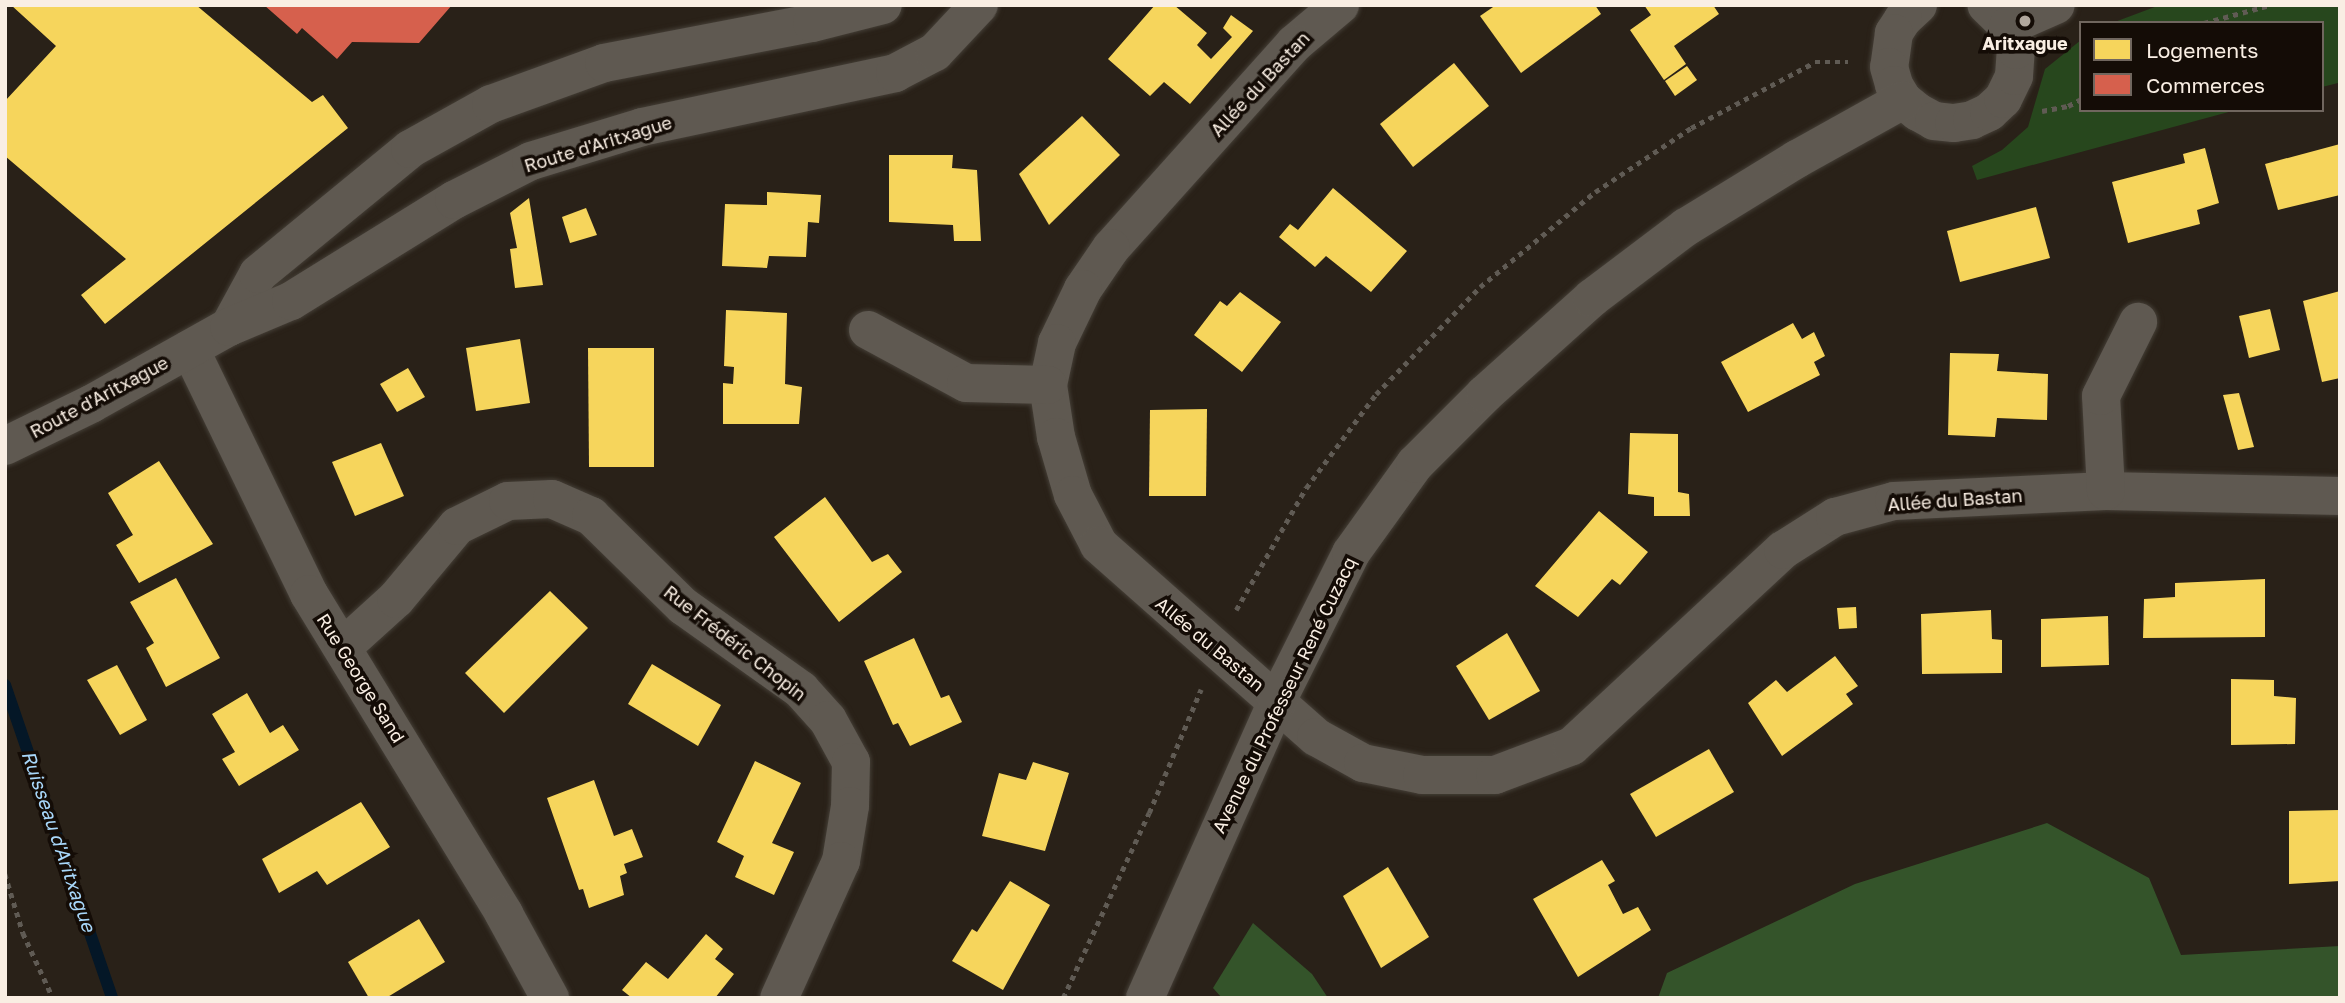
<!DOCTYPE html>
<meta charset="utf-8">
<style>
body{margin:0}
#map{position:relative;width:2345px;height:1003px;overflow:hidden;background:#292118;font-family:"Golos Text",sans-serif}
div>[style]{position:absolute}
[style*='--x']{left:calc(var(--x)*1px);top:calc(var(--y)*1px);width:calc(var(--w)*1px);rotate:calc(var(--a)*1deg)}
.green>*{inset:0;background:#27471d}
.forest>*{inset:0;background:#34542a}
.homes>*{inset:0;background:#f6d55c}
.shops>*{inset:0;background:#d6604d}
.stream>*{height:12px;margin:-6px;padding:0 6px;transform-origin:6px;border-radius:6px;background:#041727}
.path>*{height:4.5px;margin-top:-2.25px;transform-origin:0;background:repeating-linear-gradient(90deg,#605b54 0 5px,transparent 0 10px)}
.roads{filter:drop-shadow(0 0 2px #443e36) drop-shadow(0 0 2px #443e36)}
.minor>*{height:38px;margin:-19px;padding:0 19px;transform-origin:19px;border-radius:19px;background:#5f5951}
.dots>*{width:19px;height:19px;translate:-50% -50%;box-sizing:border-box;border:4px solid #140c06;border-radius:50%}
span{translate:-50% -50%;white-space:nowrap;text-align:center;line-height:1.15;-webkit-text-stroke:7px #140c06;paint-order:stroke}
.poi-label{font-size:18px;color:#f9eee3;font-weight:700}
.street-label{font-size:18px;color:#f9eee3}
.water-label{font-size:19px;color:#a8d7fa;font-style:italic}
.frame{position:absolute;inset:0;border:7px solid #f9eee3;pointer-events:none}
.legend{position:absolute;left:2079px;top:21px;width:245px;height:91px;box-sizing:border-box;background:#140c06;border:2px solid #70665e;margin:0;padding:9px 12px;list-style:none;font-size:21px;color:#f9eee3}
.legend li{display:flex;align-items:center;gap:14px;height:35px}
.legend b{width:35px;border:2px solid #70665e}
</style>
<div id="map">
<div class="green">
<div style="clip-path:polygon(2160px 5px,2340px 5px,2340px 89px,2338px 83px,2322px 87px,2322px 23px,2112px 23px)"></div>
<div style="clip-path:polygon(2081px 40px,2081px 110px,2236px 110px,1977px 180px,1972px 166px,2002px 150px,2028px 127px,2045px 69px)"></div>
</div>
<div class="forest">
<div style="clip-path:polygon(2047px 823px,2149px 878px,2181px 955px,2340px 946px,2340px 998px,1658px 998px,1667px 973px,1855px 884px)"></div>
<div style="clip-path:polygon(1253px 923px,1312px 974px,1328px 998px,1222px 998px,1213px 988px)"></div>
</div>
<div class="homes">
<div style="clip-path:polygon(11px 5px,196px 5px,312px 102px,323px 95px,348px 128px,105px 324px,81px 295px,126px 259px,5px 156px,5px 101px,56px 46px)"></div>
<div style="clip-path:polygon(1155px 5px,1174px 5px,1207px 33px,1197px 45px,1211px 59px,1232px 37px,1223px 28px,1231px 15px,1253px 31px,1190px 104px,1164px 82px,1150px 96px,1108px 59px)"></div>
<div style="clip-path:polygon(1496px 5px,1595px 5px,1601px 14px,1521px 73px,1480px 16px)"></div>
<div style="clip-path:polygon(1644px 5px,1713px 5px,1719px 14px,1674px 46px,1686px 64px,1664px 80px,1630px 30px,1651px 15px)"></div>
<div style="clip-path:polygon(1454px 63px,1489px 106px,1413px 167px,1380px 124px)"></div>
<div style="clip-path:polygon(1687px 66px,1697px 80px,1675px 96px,1665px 81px)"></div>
<div style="clip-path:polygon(1082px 116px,1120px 155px,1049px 225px,1019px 174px)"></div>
<div style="clip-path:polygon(2340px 144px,2340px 195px,2278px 210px,2265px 164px)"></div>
<div style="clip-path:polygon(2205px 148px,2219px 203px,2197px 210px,2200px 224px,2128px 243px,2112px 182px,2185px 163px,2183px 154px)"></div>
<div style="clip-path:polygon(889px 155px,953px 155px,952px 168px,977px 170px,981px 241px,954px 241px,953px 225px,889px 222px)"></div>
<div style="clip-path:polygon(1333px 188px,1407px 251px,1371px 292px,1326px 256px,1315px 267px,1279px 237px,1290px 224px,1298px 230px)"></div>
<div style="clip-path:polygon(767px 192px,821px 195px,819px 223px,808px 222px,806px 257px,769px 256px,767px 268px,722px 266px,725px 204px,767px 205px)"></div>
<div style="clip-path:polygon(529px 198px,543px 285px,515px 288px,510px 249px,517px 248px,510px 213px)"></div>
<div style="clip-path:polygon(2036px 207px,2050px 258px,1960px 282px,1947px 231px)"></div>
<div style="clip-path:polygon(586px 208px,597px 235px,570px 243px,562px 217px)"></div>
<div style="clip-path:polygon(2340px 291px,2340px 378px,2322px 382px,2303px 301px)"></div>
<div style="clip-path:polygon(1240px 292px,1281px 322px,1242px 372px,1194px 335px,1220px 301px,1227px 306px)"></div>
<div style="clip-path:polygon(2270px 309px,2280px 350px,2249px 358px,2239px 316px)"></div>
<div style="clip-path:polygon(726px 310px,787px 313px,785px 384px,802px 387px,799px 424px,723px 424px,723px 383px,733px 384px,734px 367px,724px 366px)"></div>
<div style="clip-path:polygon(1793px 323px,1802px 339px,1814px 332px,1825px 356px,1814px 362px,1820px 375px,1748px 412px,1721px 362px)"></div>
<div style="clip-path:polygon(520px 339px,530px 403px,476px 411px,466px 348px)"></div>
<div style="clip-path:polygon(588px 348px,654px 348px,654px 467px,589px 467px)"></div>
<div style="clip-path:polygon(1950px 353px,1999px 354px,1997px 371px,2048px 374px,2047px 420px,1997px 418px,1995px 437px,1948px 435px)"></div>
<div style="clip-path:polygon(408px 368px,425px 397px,397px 412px,380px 384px)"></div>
<div style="clip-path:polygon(2239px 393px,2254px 447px,2238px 450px,2223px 395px)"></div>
<div style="clip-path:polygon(1207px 409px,1206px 496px,1149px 496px,1150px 410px)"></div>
<div style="clip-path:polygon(1630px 433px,1678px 434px,1678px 492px,1689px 494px,1690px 516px,1654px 516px,1654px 497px,1628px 494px)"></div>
<div style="clip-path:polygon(381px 443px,404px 496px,355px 516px,332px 462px)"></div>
<div style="clip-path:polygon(159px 461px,213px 544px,139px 583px,116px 545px,133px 535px,108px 493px)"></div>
<div style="clip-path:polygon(825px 497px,872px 562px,888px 554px,902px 572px,839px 622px,774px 537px)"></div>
<div style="clip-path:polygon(1599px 511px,1648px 552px,1620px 585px,1612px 579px,1578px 617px,1535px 586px)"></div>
<div style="clip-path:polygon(176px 578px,220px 658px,166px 687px,146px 648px,154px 643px,130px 602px)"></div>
<div style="clip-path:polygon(2265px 579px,2265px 637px,2143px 638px,2144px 599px,2175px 597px,2175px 583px)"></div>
<div style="clip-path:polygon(550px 591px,588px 628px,504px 713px,465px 673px)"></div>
<div style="clip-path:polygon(1856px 607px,1857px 628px,1839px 629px,1837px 608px)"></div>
<div style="clip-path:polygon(1991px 610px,1992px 639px,2002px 640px,2002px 673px,1922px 674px,1921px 614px)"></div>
<div style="clip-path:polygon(2108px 616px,2109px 665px,2041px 667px,2041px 619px)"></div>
<div style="clip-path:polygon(1507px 633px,1540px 691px,1489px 720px,1456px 666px)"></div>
<div style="clip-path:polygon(914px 638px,941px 698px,949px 695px,962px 722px,910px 746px,898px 723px,893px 725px,864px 661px)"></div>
<div style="clip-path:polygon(1835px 656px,1858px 686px,1846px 694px,1853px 704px,1782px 756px,1748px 703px,1776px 680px,1787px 692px)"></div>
<div style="clip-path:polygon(652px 664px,721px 705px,698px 746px,628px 704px)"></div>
<div style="clip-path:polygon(117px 665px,147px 720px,120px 735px,87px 680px)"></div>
<div style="clip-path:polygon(2231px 679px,2274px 680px,2274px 696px,2296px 698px,2295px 744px,2231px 745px)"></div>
<div style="clip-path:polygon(247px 693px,270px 733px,283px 725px,299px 750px,239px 786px,222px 759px,235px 752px,212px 714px)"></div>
<div style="clip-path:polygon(1709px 749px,1734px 792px,1656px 837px,1630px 794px)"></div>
<div style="clip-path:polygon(755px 761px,801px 783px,772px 843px,794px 852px,774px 895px,735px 877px,744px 856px,717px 842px)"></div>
<div style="clip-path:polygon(1033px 762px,1069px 773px,1045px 851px,982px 836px,999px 773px,1026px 780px)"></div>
<div style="clip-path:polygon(594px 780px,614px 836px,632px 829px,643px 857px,624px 864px,627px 873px,620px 876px,624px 895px,589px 908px,583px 889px,579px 890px,547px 798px)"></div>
<div style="clip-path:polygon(361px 802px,390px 847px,327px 885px,317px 871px,279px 893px,262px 859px)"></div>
<div style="clip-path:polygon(2340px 810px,2340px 881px,2289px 884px,2289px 811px)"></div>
<div style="clip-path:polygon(1602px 860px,1615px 881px,1608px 885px,1623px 914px,1638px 907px,1651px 930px,1578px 977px,1533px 899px)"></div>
<div style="clip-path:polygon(1388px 867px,1429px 937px,1381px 968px,1343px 896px)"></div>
<div style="clip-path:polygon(1010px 881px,1050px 905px,1003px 990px,952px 961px,972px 929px,977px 932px)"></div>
<div style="clip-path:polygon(419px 919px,445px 962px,386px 998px,369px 998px,348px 962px)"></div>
<div style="clip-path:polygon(706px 934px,723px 949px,715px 959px,734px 974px,715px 998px,632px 998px,622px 990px,646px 962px,668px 979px)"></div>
</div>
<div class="shops">
<div style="clip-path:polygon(264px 5px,452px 5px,419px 43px,352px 42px,337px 59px,302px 28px,297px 34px)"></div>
</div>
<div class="stream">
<div style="--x:5;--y:685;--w:331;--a:71.1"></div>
</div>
<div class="path">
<div style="--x:2204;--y:23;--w:68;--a:-15.3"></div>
<div style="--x:2042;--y:111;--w:26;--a:-11"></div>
<div style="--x:2068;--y:106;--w:15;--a:-28"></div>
<div style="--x:1236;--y:610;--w:141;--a:-60.2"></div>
<div style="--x:1306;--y:488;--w:117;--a:-53.3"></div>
<div style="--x:1376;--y:394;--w:149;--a:-45.8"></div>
<div style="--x:1480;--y:287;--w:149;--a:-39.6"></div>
<div style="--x:1595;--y:192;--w:115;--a:-33.7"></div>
<div style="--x:1691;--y:128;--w:140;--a:-28"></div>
<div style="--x:1815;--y:62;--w:33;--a:0"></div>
<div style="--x:5;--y:874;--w:62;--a:73"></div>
<div style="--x:23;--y:933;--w:72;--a:65.2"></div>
<div style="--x:1063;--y:998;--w:204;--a:-65.1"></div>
<div style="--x:1149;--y:813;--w:134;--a:-67.2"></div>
</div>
<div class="roads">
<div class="minor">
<div style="--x:1340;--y:5;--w:60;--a:139.7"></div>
<div style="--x:1294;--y:44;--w:274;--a:131.9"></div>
<div style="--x:1111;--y:248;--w:50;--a:124.3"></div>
<div style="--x:1083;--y:289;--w:60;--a:115.7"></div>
<div style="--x:1057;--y:343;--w:43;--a:102.1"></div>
<div style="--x:1048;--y:385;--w:53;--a:81.3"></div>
<div style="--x:1056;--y:437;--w:60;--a:73.7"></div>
<div style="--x:1073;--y:495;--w:56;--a:62.5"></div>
<div style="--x:1099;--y:545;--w:290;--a:41.5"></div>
<div style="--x:1316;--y:737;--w:54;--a:29"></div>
<div style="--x:1363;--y:763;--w:60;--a:11.5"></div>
<div style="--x:1422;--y:775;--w:73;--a:0"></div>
<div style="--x:1495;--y:775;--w:82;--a:-20.6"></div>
<div style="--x:1572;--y:746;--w:288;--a:-42.9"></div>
<div style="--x:1783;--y:550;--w:62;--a:-32.4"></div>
<div style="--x:1835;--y:517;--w:61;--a:-15.2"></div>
<div style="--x:1894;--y:501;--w:212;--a:-2.7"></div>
<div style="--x:2106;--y:491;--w:234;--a:1.2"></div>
<div style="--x:1918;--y:5;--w:21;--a:137"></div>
<div style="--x:1903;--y:19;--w:17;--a:123"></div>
<div style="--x:1894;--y:33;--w:34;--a:98"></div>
<div style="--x:1889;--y:67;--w:19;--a:74"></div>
<div style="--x:1894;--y:85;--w:17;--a:59"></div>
<div style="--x:1903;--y:100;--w:19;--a:39"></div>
<div style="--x:1918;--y:112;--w:18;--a:29"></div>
<div style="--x:1934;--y:121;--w:20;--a:6"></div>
<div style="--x:1954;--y:123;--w:18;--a:-9"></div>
<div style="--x:1972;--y:120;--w:19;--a:-25"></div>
<div style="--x:1989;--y:112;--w:19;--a:-43"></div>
<div style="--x:2003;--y:99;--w:25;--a:-64"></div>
<div style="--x:2014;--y:76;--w:26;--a:-86"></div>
<div style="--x:2016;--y:50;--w:25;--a:-108"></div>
<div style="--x:2008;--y:26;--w:30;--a:-136"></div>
<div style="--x:2008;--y:26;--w:52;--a:-23.6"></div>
<div style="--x:229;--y:327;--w:60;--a:-61.3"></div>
<div style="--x:258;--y:274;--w:197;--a:-39.4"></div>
<div style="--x:410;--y:149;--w:93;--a:-29.1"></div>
<div style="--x:491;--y:104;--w:120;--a:-19.9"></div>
<div style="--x:604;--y:63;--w:212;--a:-10.9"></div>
<div style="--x:812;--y:23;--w:73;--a:-14.2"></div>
<div style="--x:868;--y:330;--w:111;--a:28.4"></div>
<div style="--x:966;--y:383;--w:82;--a:1.4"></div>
<div style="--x:190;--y:349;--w:272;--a:64.1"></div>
<div style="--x:309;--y:594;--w:375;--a:58.6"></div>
<div style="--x:504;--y:914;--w:96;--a:61.3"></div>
<div style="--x:5;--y:446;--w:96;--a:-26"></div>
<div style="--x:91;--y:404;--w:158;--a:-29.2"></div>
<div style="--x:229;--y:327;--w:67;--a:-22.8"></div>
<div style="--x:291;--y:301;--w:192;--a:-31.8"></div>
<div style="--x:454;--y:200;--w:86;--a:-26.9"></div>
<div style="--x:531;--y:161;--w:116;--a:-17"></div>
<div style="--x:642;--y:127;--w:259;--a:-12"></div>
<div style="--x:895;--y:73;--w:45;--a:-27.7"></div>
<div style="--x:935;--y:52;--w:64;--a:-46.9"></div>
<div style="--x:2106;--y:491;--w:95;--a:-93"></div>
<div style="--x:2101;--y:396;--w:83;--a:-63.4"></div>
<div style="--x:343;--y:647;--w:72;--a:-42.2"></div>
<div style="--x:396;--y:599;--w:95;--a:-50.1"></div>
<div style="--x:457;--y:526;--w:57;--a:-26.1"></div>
<div style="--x:508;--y:501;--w:44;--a:-2.6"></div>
<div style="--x:552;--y:499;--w:43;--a:23.6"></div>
<div style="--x:591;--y:516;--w:129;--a:44.4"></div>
<div style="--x:683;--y:606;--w:145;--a:35.4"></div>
<div style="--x:801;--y:690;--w:40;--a:48"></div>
<div style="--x:828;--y:720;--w:48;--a:61.3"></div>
<div style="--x:851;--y:762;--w:44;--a:91.3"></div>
<div style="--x:850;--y:806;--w:56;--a:99.3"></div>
<div style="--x:841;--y:861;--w:150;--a:114.3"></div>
<div style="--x:1145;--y:998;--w:325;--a:-66"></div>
<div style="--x:1277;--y:701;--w:165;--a:-63.4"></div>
<div style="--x:1351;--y:553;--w:110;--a:-54.3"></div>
<div style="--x:1415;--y:464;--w:99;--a:-45"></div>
<div style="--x:1485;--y:394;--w:144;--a:-41.9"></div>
<div style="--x:1592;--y:298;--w:118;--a:-37.1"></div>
<div style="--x:1686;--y:227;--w:130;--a:-31.5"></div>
<div style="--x:1797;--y:159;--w:121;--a:-29.1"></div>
</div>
</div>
<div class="dots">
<div style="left:2025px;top:21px;background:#b0a69c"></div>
</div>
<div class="poi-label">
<span style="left:2025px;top:43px">Aritxague</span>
</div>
<div class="street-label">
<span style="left:1260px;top:84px;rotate:-47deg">Allée du Bastan</span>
<span style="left:598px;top:144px;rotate:-17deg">Route d'Aritxague</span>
<span style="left:99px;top:397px;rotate:-28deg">Route d'Aritxague</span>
<span style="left:1955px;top:500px;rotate:-4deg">Allée du Bastan</span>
<span style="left:735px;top:643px;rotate:38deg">Rue Frédéric Chopin</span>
<span style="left:1210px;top:644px;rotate:40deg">Allée du Bastan</span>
<span style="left:361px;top:678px;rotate:58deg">Rue George Sand</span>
<span style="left:1284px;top:695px;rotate:-64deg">Avenue du Professeur René Cuzacq</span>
</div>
<div class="water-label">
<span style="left:59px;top:841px;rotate:71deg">Ruisseau d'Aritxague</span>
</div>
<div class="frame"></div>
<ul class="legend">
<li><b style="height:19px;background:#f6d55c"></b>Logements</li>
<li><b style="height:19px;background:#d6604d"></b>Commerces</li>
</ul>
</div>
